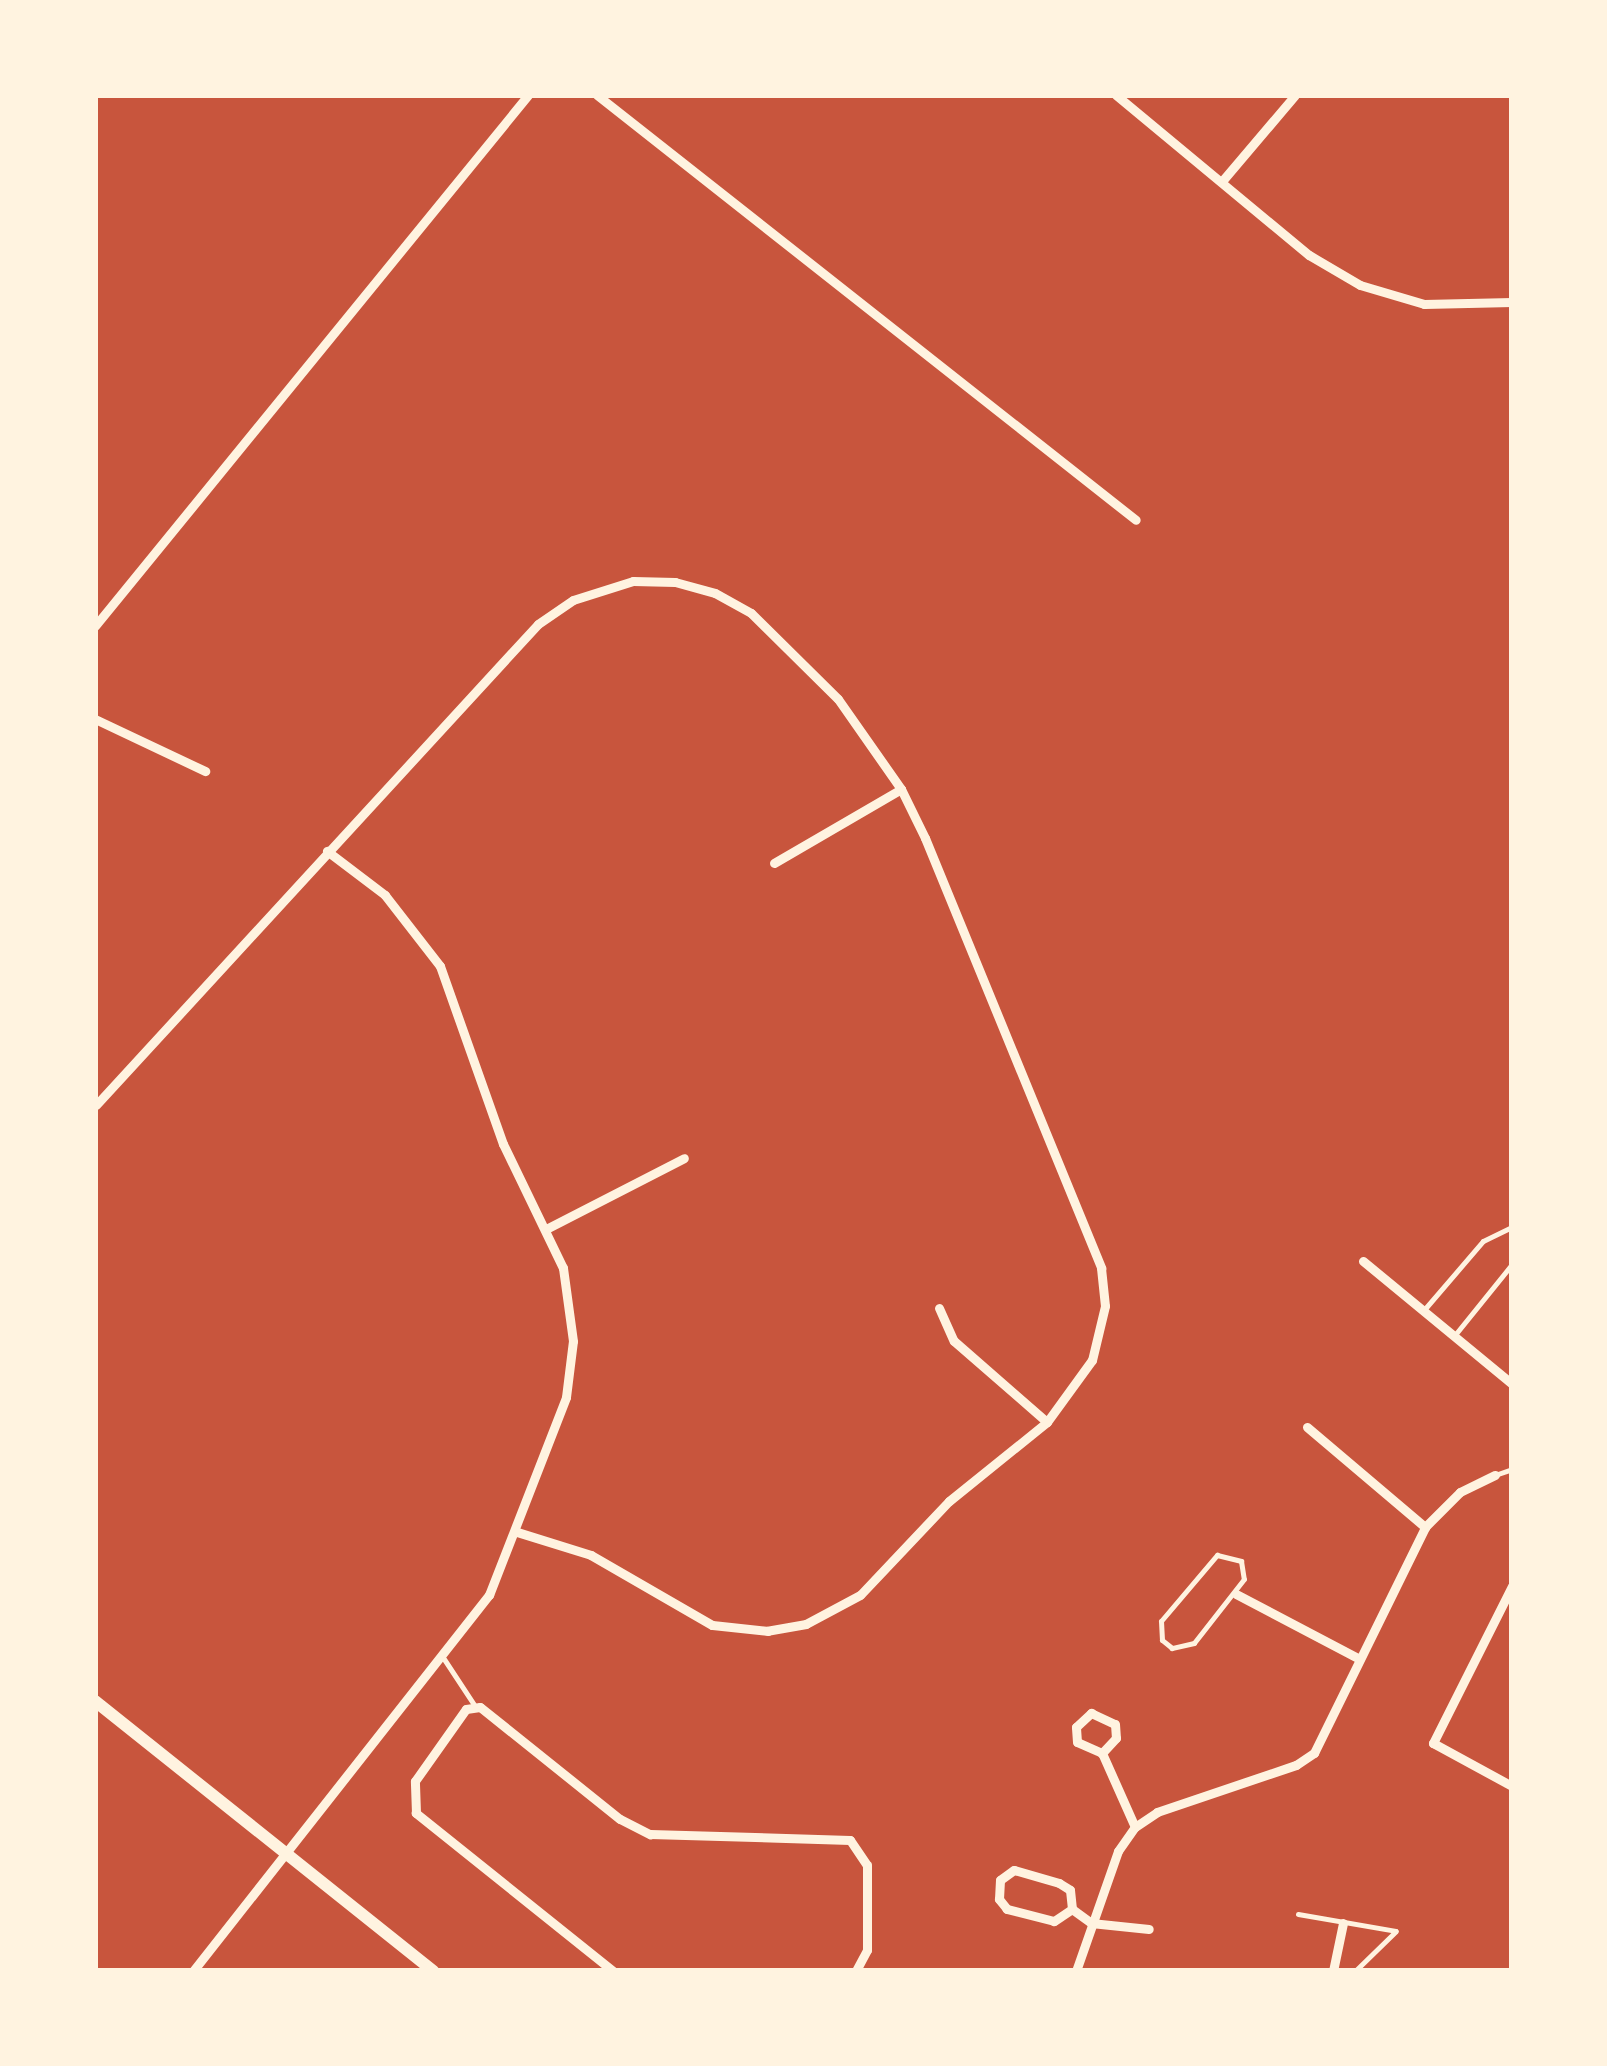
<!DOCTYPE html>
<style>
body{margin:0}
#map{position:relative;width:1607px;height:2066px;overflow:hidden;background:#c8553d;font-family:"Source Sans 3",sans-serif}
div>[style]{position:absolute}
[style*='--x']{left:calc(var(--x)*1px);top:calc(var(--y)*1px);width:calc(var(--w)*1px);rotate:calc(var(--a)*1deg)}
.service>*{height:5px;margin:-2.5px;padding:0 2.5px;transform-origin:2.5px;border-radius:2.5px;background:#fff3e0}
.minor>*{height:9px;margin:-4.5px;padding:0 4.5px;transform-origin:4.5px;border-radius:4.5px;background:#fff3e0}
.secondary>*{height:12px;margin:-6px;padding:0 6px;transform-origin:6px;border-radius:6px;background:#fff3e0}
span{translate:-50% -50%;white-space:nowrap;text-align:center;line-height:1.15;-webkit-text-stroke:10px #fff3e0;paint-order:stroke}
.frame{position:absolute;inset:0;border:98px solid #fff3e0;pointer-events:none}
</style>
<div id="map">
<div class="service">
<div style="--x:1423;--y:1311;--w:92;--a:-49.4"></div>
<div style="--x:1483;--y:1241;--w:32;--a:-26"></div>
<div style="--x:1454;--y:1336;--w:92;--a:-51.1"></div>
<div style="--x:1495;--y:1475;--w:18;--a:-19"></div>
<div style="--x:1217;--y:1555;--w:25;--a:14"></div>
<div style="--x:1241;--y:1561;--w:18;--a:81"></div>
<div style="--x:1244;--y:1579;--w:81;--a:128"></div>
<div style="--x:1194;--y:1643;--w:23;--a:167"></div>
<div style="--x:1172;--y:1648;--w:13;--a:-141"></div>
<div style="--x:1162;--y:1640;--w:19;--a:-93"></div>
<div style="--x:1161;--y:1621;--w:87;--a:-49.7"></div>
<div style="--x:444;--y:1659;--w:56;--a:56.6"></div>
<div style="--x:1298;--y:1914;--w:99;--a:9.8"></div>
<div style="--x:1355;--y:1971;--w:57;--a:-44.3"></div>
</div>
<div class="minor">
<div style="--x:597;--y:95;--w:686;--a:38.26"></div>
<div style="--x:1116;--y:95;--w:251;--a:39.7"></div>
<div style="--x:1309;--y:255;--w:59;--a:30.5"></div>
<div style="--x:1360;--y:285;--w:67;--a:16.5"></div>
<div style="--x:1424;--y:304;--w:88;--a:-1.3"></div>
<div style="--x:1223;--y:180;--w:111;--a:-49.7"></div>
<div style="--x:95;--y:626;--w:685;--a:-50.8"></div>
<div style="--x:95;--y:719;--w:122;--a:25.3"></div>
<div style="--x:774;--y:863;--w:147;--a:-30.2"></div>
<div style="--x:96;--y:1105;--w:653;--a:-47.42"></div>
<div style="--x:538;--y:624;--w:42;--a:-34.4"></div>
<div style="--x:573;--y:600;--w:63;--a:-17.6"></div>
<div style="--x:633;--y:581;--w:42;--a:1.4"></div>
<div style="--x:675;--y:582;--w:41;--a:15.4"></div>
<div style="--x:715;--y:593;--w:41;--a:29.1"></div>
<div style="--x:751;--y:613;--w:122;--a:44.7"></div>
<div style="--x:838;--y:699;--w:110;--a:55"></div>
<div style="--x:901;--y:789;--w:55;--a:63.9"></div>
<div style="--x:925;--y:838;--w:465;--a:67.7"></div>
<div style="--x:1101;--y:1268;--w:38;--a:84"></div>
<div style="--x:1105;--y:1306;--w:56;--a:103.5"></div>
<div style="--x:1092;--y:1360;--w:77;--a:126"></div>
<div style="--x:1047;--y:1422;--w:126;--a:141.1"></div>
<div style="--x:949;--y:1501;--w:129;--a:133.4"></div>
<div style="--x:860;--y:1595;--w:61;--a:151.8"></div>
<div style="--x:806;--y:1624;--w:39;--a:170"></div>
<div style="--x:768;--y:1631;--w:56;--a:-173.9"></div>
<div style="--x:712;--y:1625;--w:140;--a:-150"></div>
<div style="--x:591;--y:1555;--w:77;--a:-162.7"></div>
<div style="--x:546;--y:1229;--w:155;--a:-27.2"></div>
<div style="--x:1363;--y:1261;--w:193;--a:39.5"></div>
<div style="--x:939;--y:1308;--w:36;--a:66"></div>
<div style="--x:954;--y:1341;--w:123;--a:41.1"></div>
<div style="--x:1307;--y:1427;--w:155;--a:40.3"></div>
<div style="--x:1512;--y:1586;--w:176;--a:116.7"></div>
<div style="--x:1433;--y:1743;--w:90;--a:28.6"></div>
<div style="--x:1236;--y:1594;--w:138;--a:27.7"></div>
<div style="--x:1102;--y:1753;--w:27;--a:-156"></div>
<div style="--x:1077;--y:1742;--w:15;--a:-94"></div>
<div style="--x:1076;--y:1727;--w:21;--a:-43"></div>
<div style="--x:1091;--y:1713;--w:26;--a:25"></div>
<div style="--x:1115;--y:1724;--w:14;--a:86"></div>
<div style="--x:1116;--y:1738;--w:21;--a:133"></div>
<div style="--x:1102;--y:1753;--w:81;--a:66"></div>
<div style="--x:1072;--y:1909;--w:22;--a:146"></div>
<div style="--x:1054;--y:1921;--w:49;--a:-165.7"></div>
<div style="--x:1007;--y:1909;--w:13;--a:-129"></div>
<div style="--x:999;--y:1899;--w:19;--a:-87"></div>
<div style="--x:1000;--y:1880;--w:17;--a:-36"></div>
<div style="--x:1014;--y:1870;--w:47;--a:16.1"></div>
<div style="--x:1059;--y:1883;--w:13;--a:32"></div>
<div style="--x:1070;--y:1890;--w:19;--a:84"></div>
<div style="--x:1072;--y:1909;--w:24;--a:36"></div>
<div style="--x:1091;--y:1923;--w:58;--a:5.9"></div>
<div style="--x:193;--y:1971;--w:479;--a:-51.8"></div>
<div style="--x:489;--y:1595;--w:212;--a:-68.7"></div>
<div style="--x:566;--y:1397;--w:56;--a:-82.9"></div>
<div style="--x:573;--y:1341;--w:74;--a:-97.8"></div>
<div style="--x:563;--y:1268;--w:138;--a:-115.8"></div>
<div style="--x:503;--y:1144;--w:189;--a:-109.5"></div>
<div style="--x:440;--y:966;--w:90;--a:-127.8"></div>
<div style="--x:385;--y:895;--w:73;--a:-142.8"></div>
<div style="--x:613;--y:1971;--w:253;--a:-141.3"></div>
<div style="--x:416;--y:1813;--w:32;--a:-92"></div>
<div style="--x:415;--y:1781;--w:88;--a:-54.7"></div>
<div style="--x:466;--y:1709;--w:14;--a:-8"></div>
<div style="--x:480;--y:1707;--w:179;--a:38.7"></div>
<div style="--x:620;--y:1819;--w:34;--a:27"></div>
<div style="--x:650;--y:1834;--w:200;--a:1.7"></div>
<div style="--x:850;--y:1840;--w:30;--a:56"></div>
<div style="--x:867;--y:1865;--w:85;--a:90"></div>
<div style="--x:867;--y:1950;--w:24;--a:118"></div>
<div style="--x:1076;--y:1971;--w:127;--a:-70.7"></div>
<div style="--x:1118;--y:1851;--w:29;--a:-55"></div>
<div style="--x:1135;--y:1827;--w:27;--a:-34"></div>
<div style="--x:1157;--y:1812;--w:147;--a:-18.7"></div>
<div style="--x:1296;--y:1765;--w:22;--a:-34"></div>
<div style="--x:1314;--y:1753;--w:252;--a:-63.8"></div>
<div style="--x:1425;--y:1527;--w:49;--a:-45"></div>
<div style="--x:1460;--y:1492;--w:39;--a:-26"></div>
<div style="--x:1333;--y:1971;--w:49;--a:-78.2"></div>
</div>
<div class="secondary">
<div style="--x:95;--y:1701;--w:433;--a:38.6"></div>
</div>
<div class="frame"></div>
</div>
